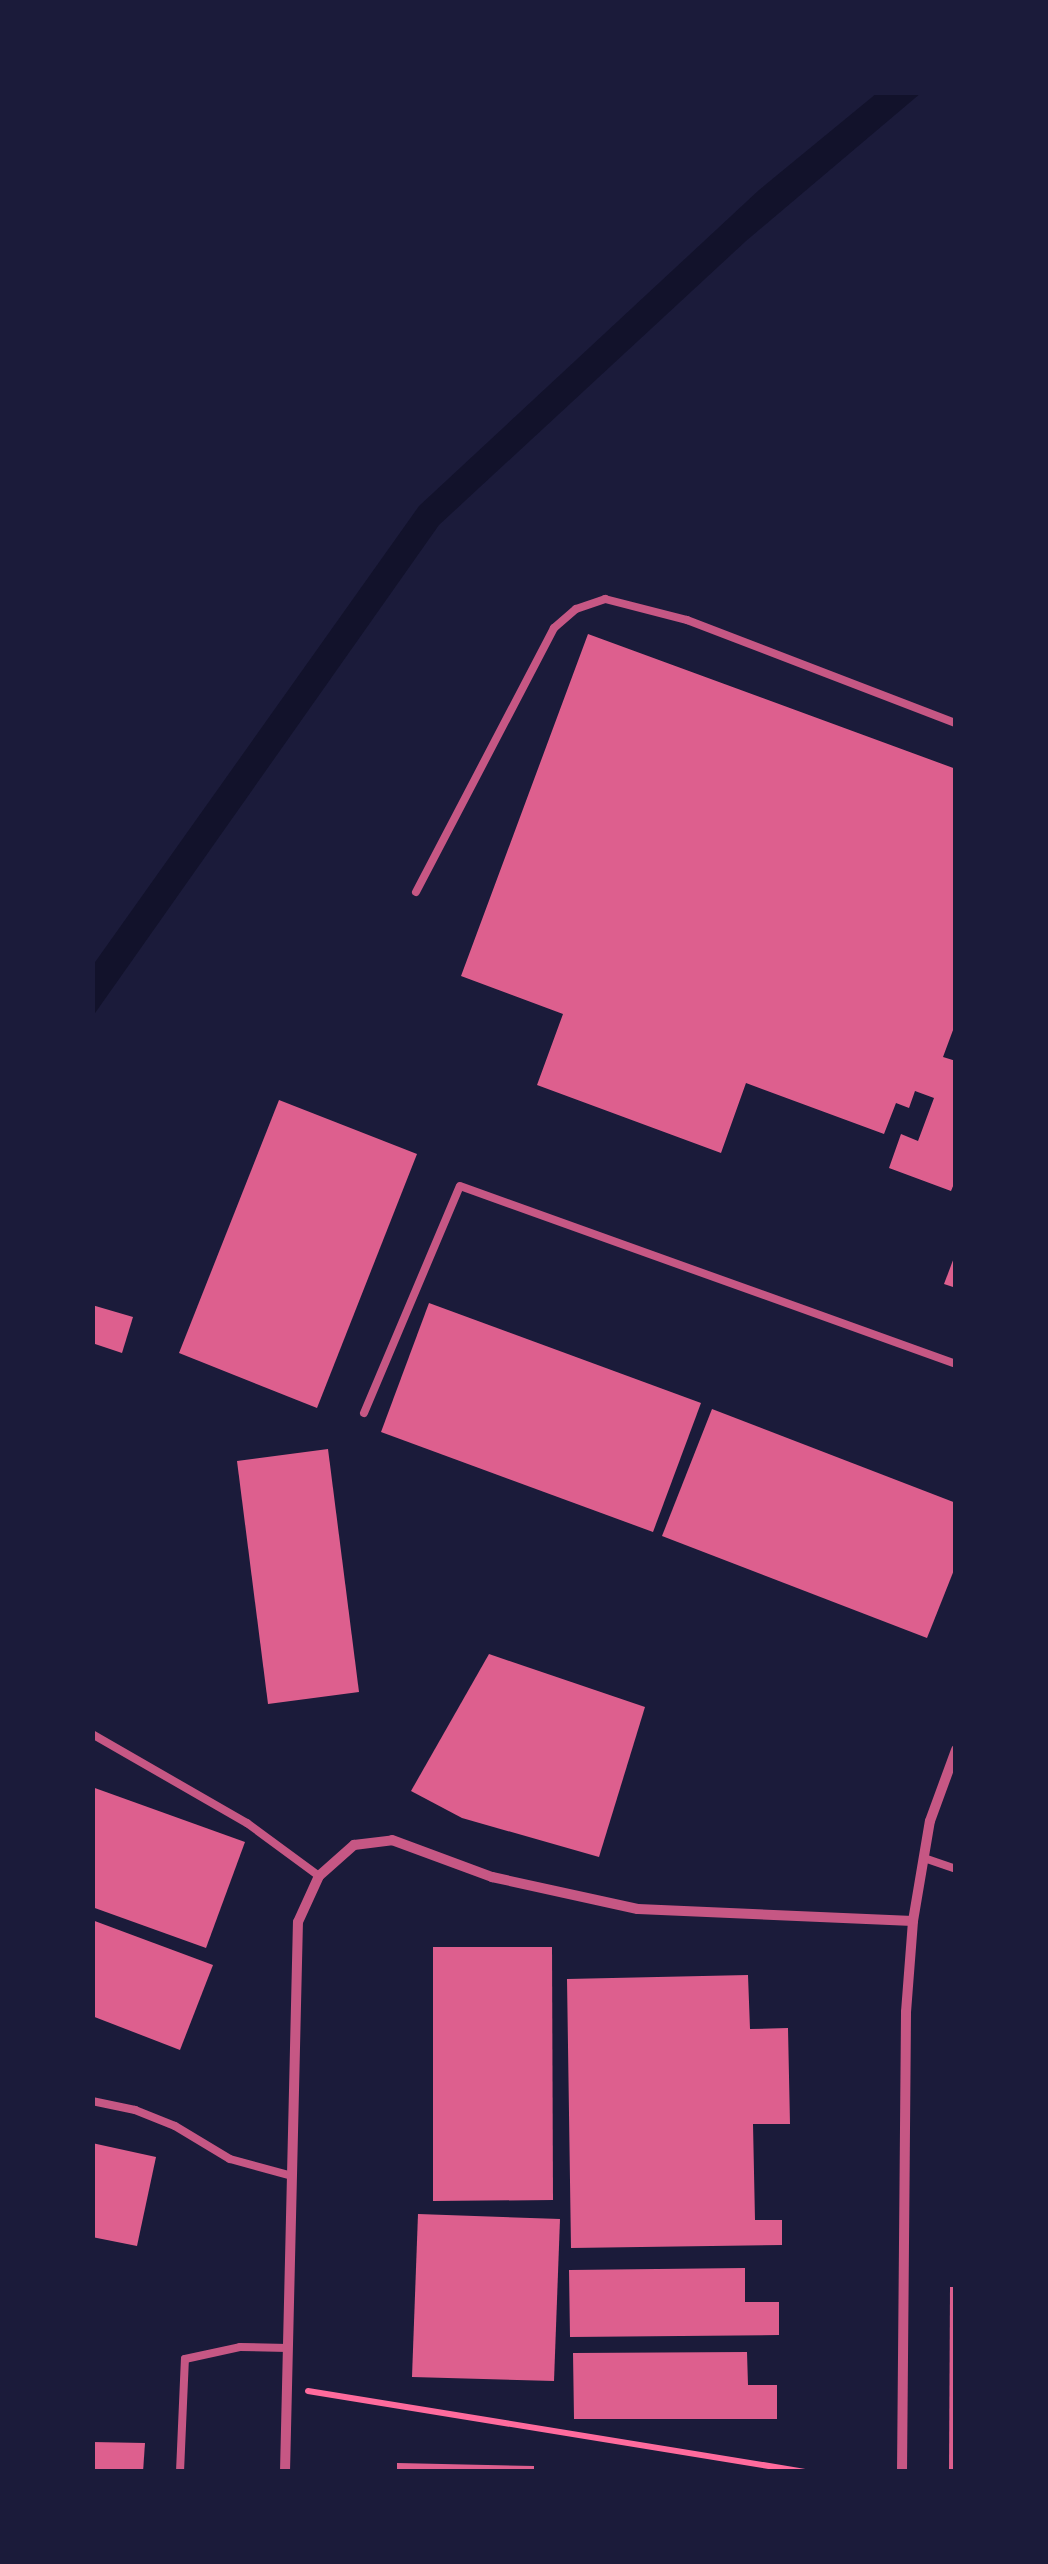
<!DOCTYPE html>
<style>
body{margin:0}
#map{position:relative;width:1048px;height:2564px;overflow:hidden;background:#1b1b3a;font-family:Barlow,sans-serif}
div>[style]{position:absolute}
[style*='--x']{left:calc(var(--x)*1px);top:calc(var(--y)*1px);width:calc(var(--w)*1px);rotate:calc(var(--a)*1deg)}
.water>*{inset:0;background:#12122b}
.building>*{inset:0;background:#dd5f8e}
.path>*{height:6px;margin:-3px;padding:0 3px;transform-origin:3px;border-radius:3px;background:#ff6b9d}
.service>*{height:8px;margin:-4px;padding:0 4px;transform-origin:4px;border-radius:4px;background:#c65784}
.minor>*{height:10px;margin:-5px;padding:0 5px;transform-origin:5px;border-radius:5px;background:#c65784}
span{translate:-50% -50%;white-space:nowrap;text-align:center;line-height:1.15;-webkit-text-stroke:8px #1b1b3a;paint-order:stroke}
.frame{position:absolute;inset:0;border:95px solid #1b1b3a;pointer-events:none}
</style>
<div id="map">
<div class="water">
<div style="clip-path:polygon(877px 93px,921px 93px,746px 241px,439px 525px,93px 1016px,93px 965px,419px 506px,759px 190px)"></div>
</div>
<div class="building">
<div style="clip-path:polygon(588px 634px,956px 769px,956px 1022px,943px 1057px,956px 1061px,956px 1179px,951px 1191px,889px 1168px,901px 1134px,918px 1141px,934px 1098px,915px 1091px,909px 1108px,896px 1103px,884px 1134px,746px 1083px,721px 1153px,537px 1085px,563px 1014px,461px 976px)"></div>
<div style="clip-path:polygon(279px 1100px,417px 1154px,317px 1408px,179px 1353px)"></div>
<div style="clip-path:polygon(955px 1255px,956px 1255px,956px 1288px,944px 1284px)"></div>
<div style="clip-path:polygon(429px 1303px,701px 1403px,653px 1532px,381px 1432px)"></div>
<div style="clip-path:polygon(92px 1305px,133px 1317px,122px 1353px,92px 1343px)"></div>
<div style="clip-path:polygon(712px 1409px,956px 1503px,956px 1565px,927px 1638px,662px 1536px)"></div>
<div style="clip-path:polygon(328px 1449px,359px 1692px,268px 1704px,237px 1461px)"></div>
<div style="clip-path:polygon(489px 1654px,645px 1707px,599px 1857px,462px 1818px,411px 1791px)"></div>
<div style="clip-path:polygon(92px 1787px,245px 1842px,206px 1948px,92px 1907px)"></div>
<div style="clip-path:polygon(92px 1920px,213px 1965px,180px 2050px,92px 2016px)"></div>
<div style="clip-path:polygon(433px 1947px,552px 1947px,553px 2200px,433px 2201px)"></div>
<div style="clip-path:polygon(748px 1975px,750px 2029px,788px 2028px,790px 2124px,753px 2124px,755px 2220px,782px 2220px,782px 2245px,571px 2248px,567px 1979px)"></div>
<div style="clip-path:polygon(92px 2143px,156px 2157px,137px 2246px,92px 2237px)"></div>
<div style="clip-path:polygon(418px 2214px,560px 2219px,554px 2381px,412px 2377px)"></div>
<div style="clip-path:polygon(745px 2268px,745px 2302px,779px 2302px,779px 2335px,570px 2337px,569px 2270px)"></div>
<div style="clip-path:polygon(950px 2287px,956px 2287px,956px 2472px,949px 2472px)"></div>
<div style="clip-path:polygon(747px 2352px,748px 2385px,777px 2385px,777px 2419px,574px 2419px,573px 2353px)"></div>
<div style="clip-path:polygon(92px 2442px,145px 2443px,143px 2472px,92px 2472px)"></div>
<div style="clip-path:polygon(397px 2463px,534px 2466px,534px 2472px,397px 2472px)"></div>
</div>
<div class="path">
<div style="--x:308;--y:2391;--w:505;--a:9.24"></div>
</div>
<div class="service">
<div style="--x:416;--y:892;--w:298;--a:-62.4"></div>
<div style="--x:554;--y:628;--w:29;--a:-41"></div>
<div style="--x:576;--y:609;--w:31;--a:-19"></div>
<div style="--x:605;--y:599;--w:85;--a:14.4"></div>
<div style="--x:687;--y:620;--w:288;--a:21"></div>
<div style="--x:364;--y:1413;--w:246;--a:-67.1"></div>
<div style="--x:460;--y:1186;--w:527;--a:19.74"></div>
<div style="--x:92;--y:1734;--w:179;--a:29.9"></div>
<div style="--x:247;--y:1823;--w:89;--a:36.4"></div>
<div style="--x:924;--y:1858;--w:34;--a:19"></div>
<div style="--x:92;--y:2101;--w:44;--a:11.8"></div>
<div style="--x:135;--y:2110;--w:43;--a:21.8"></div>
<div style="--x:175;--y:2126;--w:64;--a:31"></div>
<div style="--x:230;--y:2159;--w:64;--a:15.3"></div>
<div style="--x:180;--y:2472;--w:113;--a:-87.5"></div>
<div style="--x:185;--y:2359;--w:56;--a:-12.3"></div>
<div style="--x:240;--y:2347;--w:48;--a:1.2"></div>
</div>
<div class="minor">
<div style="--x:285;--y:2472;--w:550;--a:-88.65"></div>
<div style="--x:298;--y:1922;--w:51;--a:-65.5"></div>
<div style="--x:319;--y:1876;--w:47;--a:-41.5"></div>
<div style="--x:354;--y:1845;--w:38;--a:-7"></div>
<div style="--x:392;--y:1840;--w:107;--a:20.3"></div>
<div style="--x:492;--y:1877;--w:149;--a:12.4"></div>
<div style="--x:638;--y:1909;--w:275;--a:2.5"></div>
<div style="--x:902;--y:2472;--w:460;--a:-89.5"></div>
<div style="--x:906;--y:2012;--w:91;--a:-85.6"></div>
<div style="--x:913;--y:1921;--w:101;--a:-80.4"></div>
<div style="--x:930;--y:1821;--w:76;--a:-69.9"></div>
</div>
<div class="frame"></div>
</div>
